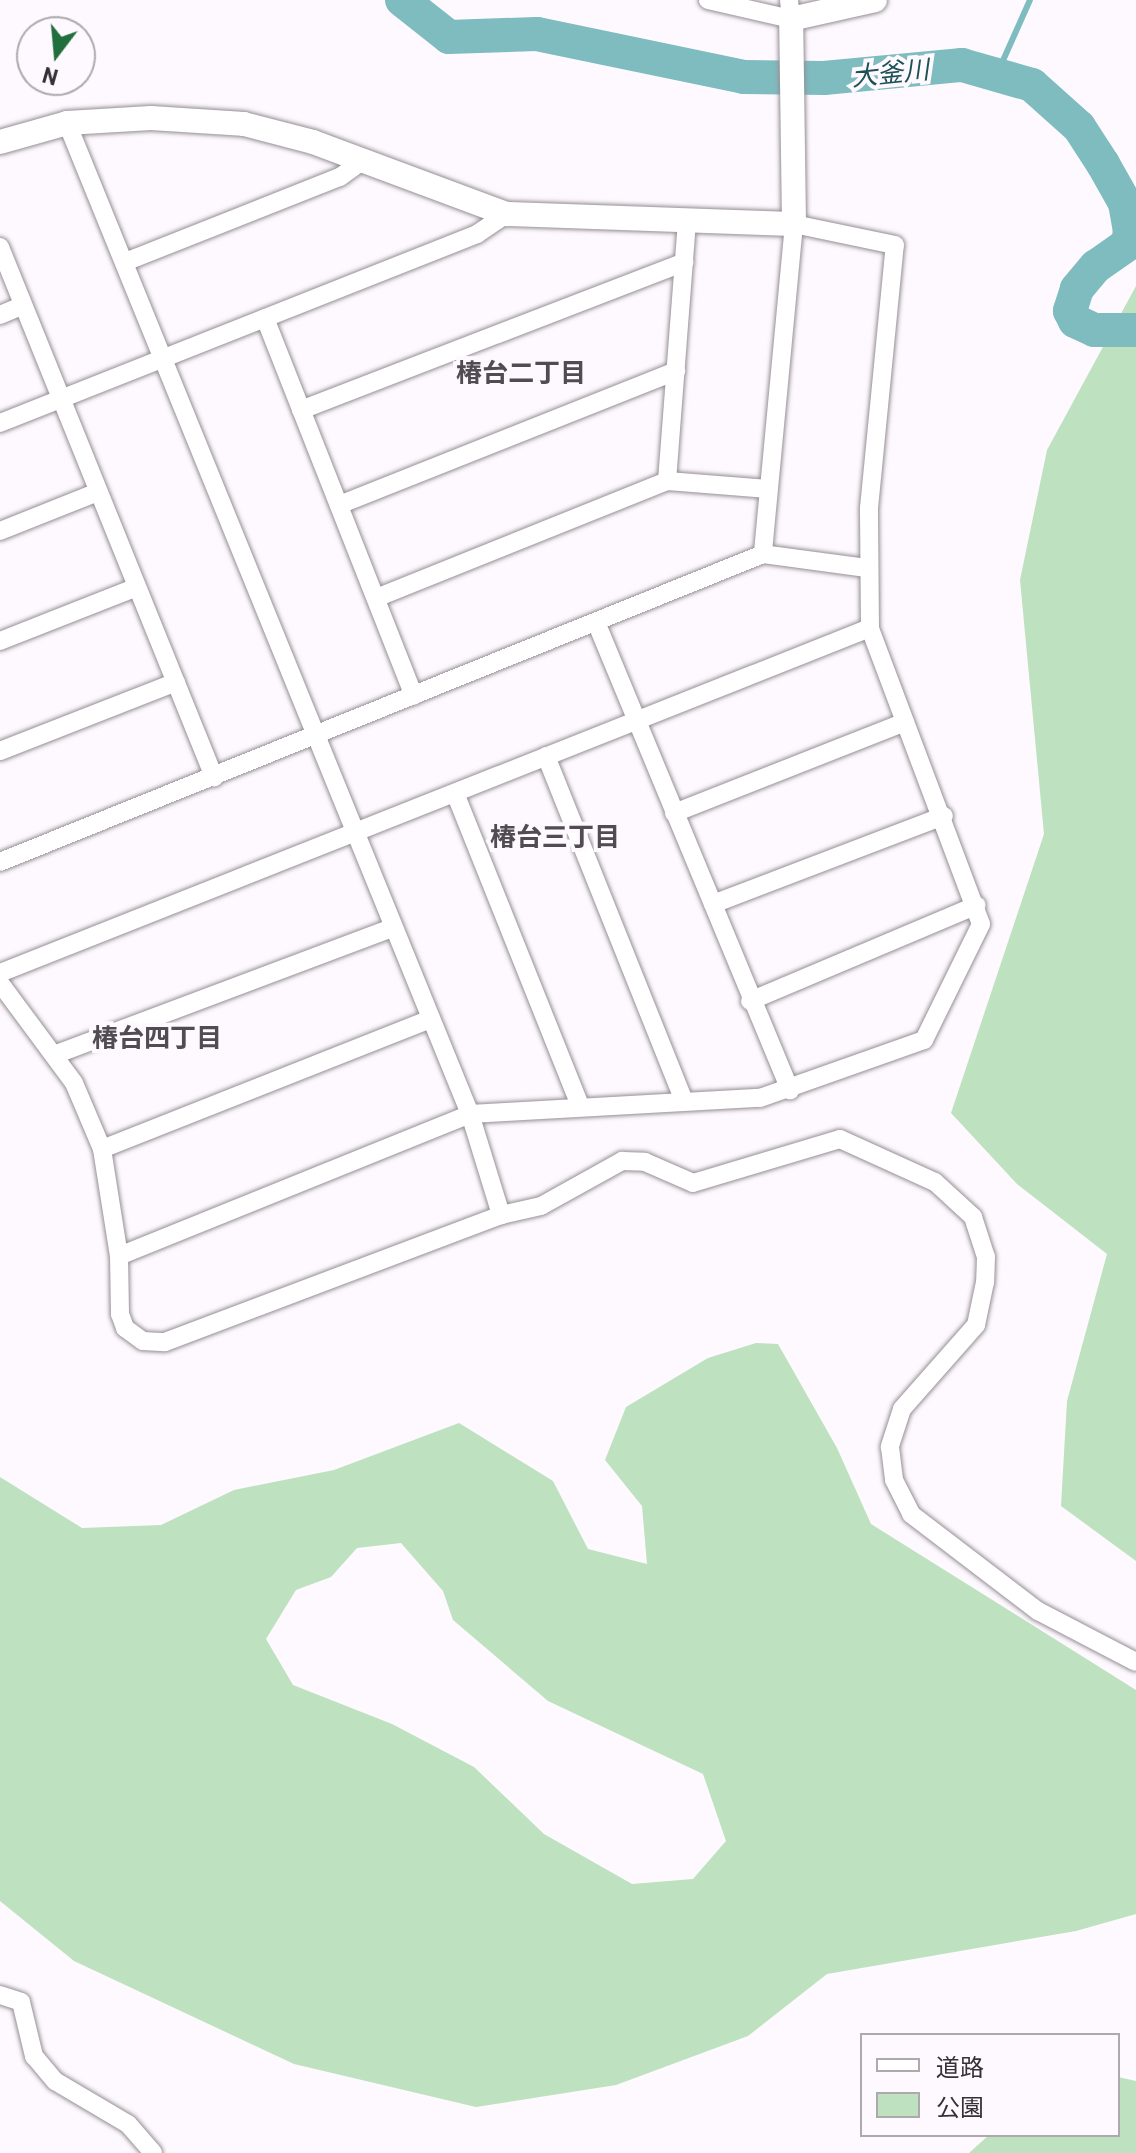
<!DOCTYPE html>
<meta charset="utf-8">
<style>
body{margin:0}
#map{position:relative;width:1136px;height:2153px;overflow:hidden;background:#fef9fe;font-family:Barlow,"Noto Sans JP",sans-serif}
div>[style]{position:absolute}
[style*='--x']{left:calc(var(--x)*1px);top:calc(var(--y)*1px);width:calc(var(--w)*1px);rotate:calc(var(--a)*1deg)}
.green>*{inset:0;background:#bee1bf}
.stream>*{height:6px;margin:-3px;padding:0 3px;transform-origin:3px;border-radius:3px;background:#7ebcc0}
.river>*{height:34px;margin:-17px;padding:0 17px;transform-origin:17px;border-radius:17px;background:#7ebcc0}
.roads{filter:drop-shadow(0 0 2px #958f95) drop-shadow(0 0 2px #958f95)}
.minor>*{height:18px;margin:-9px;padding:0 9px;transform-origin:9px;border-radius:9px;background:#fff}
.tertiary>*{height:24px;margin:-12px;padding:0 12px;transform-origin:12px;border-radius:12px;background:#fff}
span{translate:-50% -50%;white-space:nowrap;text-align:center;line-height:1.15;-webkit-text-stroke:8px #fef9fe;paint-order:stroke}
.water-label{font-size:26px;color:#1c5256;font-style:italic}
.neighbourhood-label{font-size:26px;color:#514c51;font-weight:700}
.legend{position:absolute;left:860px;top:2033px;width:260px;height:104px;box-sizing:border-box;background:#fef9fe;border:2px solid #ada9ad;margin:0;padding:10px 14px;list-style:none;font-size:24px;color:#343234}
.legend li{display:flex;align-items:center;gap:16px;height:40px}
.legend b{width:40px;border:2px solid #ada9ad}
.north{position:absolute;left:16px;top:16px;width:80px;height:80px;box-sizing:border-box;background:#fef9fe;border:2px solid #ada9ad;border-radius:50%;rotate:196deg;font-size:22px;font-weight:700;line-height:32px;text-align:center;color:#343234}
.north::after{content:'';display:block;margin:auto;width:28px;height:36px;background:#226e3d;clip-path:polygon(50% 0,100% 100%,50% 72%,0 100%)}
</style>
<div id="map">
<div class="green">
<div style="clip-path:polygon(1136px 286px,1136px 1561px,1061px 1506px,1067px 1401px,1107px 1254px,1017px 1184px,951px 1113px,1044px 834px,1020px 580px,1047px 450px)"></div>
<div style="clip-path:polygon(evenodd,756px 1343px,778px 1344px,837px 1448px,871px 1524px,1136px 1690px,1136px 1914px,1076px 1931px,827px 1974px,748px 2036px,616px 2085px,476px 2107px,294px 2064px,74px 1961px,0 1901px,0 1477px,82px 1528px,161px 1525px,234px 1490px,334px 1470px,459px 1423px,553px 1481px,588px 1549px,647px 1564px,642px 1506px,605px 1460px,626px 1407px,708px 1358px,756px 1343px,401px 1543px,443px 1591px,453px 1620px,548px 1701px,703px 1774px,726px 1841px,693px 1879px,632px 1884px,544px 1834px,474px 1767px,392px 1724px,293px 1685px,266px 1639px,296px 1590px,331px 1577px,357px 1548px,401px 1543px)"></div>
<div style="clip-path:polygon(1118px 2077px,1136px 2081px,1136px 2153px,969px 2153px,989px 2135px,1118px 2135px)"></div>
</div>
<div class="stream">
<div style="--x:997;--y:74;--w:81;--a:-66"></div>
</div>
<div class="river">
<div style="--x:402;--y:0;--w:60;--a:38.2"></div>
<div style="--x:449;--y:37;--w:88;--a:-2"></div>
<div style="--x:537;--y:34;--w:211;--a:11.7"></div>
<div style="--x:744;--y:77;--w:80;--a:0.7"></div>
<div style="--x:824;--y:78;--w:139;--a:-5.4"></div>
<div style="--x:962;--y:65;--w:73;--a:15.9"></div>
<div style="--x:1032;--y:85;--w:63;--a:41.8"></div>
<div style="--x:1079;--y:127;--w:44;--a:57"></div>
<div style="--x:1103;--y:164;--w:45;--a:60.6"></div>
<div style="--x:1125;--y:203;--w:27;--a:80"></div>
<div style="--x:1130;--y:230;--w:14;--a:98"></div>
<div style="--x:1128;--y:244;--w:39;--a:145"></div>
<div style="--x:1096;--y:266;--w:30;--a:130"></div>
<div style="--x:1077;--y:289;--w:23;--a:108"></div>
<div style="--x:1070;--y:311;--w:11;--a:63"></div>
<div style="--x:1075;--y:321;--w:21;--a:25"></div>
<div style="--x:1094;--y:330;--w:42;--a:0"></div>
</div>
<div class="roads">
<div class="minor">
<div style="--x:708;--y:0;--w:85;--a:12.9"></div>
<div style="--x:791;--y:19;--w:19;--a:-96"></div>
<div style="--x:67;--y:123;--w:1070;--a:67.87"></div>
<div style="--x:470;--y:1114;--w:106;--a:72.9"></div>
<div style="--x:0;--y:247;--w:572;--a:68.01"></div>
<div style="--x:125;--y:262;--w:231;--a:-21.6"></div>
<div style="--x:340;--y:177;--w:29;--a:-36"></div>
<div style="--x:0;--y:315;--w:25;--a:-23"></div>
<div style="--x:265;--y:318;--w:406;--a:68.5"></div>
<div style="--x:301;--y:410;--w:411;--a:-21.1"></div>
<div style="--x:0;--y:423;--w:513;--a:-21.61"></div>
<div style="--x:477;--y:234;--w:36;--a:-34"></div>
<div style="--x:667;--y:481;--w:263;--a:-85.6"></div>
<div style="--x:339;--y:505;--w:363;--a:-21.7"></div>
<div style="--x:0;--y:531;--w:105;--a:-21.7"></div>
<div style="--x:376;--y:598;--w:314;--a:-21.9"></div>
<div style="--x:667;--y:481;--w:102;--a:4.5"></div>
<div style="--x:596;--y:622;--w:507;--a:67.48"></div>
<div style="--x:0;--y:641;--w:147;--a:-21.5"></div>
<div style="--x:0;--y:751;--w:189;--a:-21.4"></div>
<div style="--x:546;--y:756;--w:372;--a:68.2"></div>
<div style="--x:455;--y:793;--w:337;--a:68.2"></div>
<div style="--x:674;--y:813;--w:248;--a:-21.5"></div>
<div style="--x:0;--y:862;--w:823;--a:-21.98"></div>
<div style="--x:763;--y:554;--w:105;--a:7.7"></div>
<div style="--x:713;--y:904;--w:247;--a:-20.9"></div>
<div style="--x:0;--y:973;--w:936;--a:-21.63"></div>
<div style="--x:0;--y:983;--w:124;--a:53.5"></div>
<div style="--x:74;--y:1083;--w:72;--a:67"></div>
<div style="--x:102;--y:1149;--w:108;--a:81"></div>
<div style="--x:119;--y:1256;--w:58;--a:89"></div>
<div style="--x:120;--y:1314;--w:15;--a:70"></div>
<div style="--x:125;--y:1328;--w:22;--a:36"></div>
<div style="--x:143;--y:1341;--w:22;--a:3"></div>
<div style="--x:165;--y:1342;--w:359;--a:-20.7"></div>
<div style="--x:501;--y:1215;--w:41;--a:-12.7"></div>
<div style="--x:541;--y:1206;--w:93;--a:-29.1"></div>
<div style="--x:622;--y:1161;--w:23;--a:2"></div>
<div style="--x:645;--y:1162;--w:52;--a:23.6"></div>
<div style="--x:693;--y:1183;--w:153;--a:-16.7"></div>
<div style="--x:840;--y:1139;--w:104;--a:24.4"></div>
<div style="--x:935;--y:1182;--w:52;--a:42.6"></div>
<div style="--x:973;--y:1217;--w:42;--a:72"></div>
<div style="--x:986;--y:1257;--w:25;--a:92"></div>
<div style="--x:985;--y:1282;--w:44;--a:101.8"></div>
<div style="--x:976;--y:1325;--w:112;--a:131.4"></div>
<div style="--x:902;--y:1409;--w:40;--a:108"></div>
<div style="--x:890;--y:1447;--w:33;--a:83"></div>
<div style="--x:894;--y:1480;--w:38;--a:63"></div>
<div style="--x:911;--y:1514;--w:160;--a:37.4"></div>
<div style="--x:1038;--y:1611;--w:110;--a:27.5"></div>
<div style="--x:750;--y:1001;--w:246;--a:-22.9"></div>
<div style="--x:54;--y:1055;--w:361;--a:-20.6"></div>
<div style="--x:102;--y:1149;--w:353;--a:-21.6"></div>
<div style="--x:119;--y:1256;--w:379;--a:-22"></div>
<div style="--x:470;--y:1114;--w:290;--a:-3.2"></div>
<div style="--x:760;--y:1098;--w:174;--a:-19.5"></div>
<div style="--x:924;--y:1040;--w:129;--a:-63.8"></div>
<div style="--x:981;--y:924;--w:316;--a:-110.6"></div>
<div style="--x:870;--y:628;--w:120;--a:-90.5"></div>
<div style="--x:869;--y:508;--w:264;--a:-84.4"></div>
<div style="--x:895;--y:245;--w:103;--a:-168.3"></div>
<div style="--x:794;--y:224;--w:331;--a:95.4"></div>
<div style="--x:0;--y:1995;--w:22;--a:18"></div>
<div style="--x:21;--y:2002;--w:56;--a:76.5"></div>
<div style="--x:34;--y:2056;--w:33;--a:50"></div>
<div style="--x:55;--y:2081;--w:85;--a:30.5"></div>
<div style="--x:128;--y:2124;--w:38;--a:49"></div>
</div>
<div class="tertiary">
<div style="--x:0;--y:142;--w:70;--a:-15.8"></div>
<div style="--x:67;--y:123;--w:84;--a:-3.4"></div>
<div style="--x:151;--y:118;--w:93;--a:3.7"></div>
<div style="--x:244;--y:124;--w:71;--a:14.6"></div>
<div style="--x:313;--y:142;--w:207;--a:20.4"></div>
<div style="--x:507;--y:214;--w:287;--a:2"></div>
<div style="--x:794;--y:224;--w:205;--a:-90.8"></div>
<div style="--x:791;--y:19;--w:86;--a:-12.7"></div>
</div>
</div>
<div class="water-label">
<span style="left:890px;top:72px;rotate:-6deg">大釜川</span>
</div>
<div class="neighbourhood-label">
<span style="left:521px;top:372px">椿台二丁目</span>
<span style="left:555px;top:836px">椿台三丁目</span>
<span style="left:157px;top:1037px">椿台四丁目</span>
</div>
<ul class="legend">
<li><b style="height:10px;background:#fff"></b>道路</li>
<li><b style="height:22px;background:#bee1bf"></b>公園</li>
</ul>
<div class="north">N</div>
</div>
